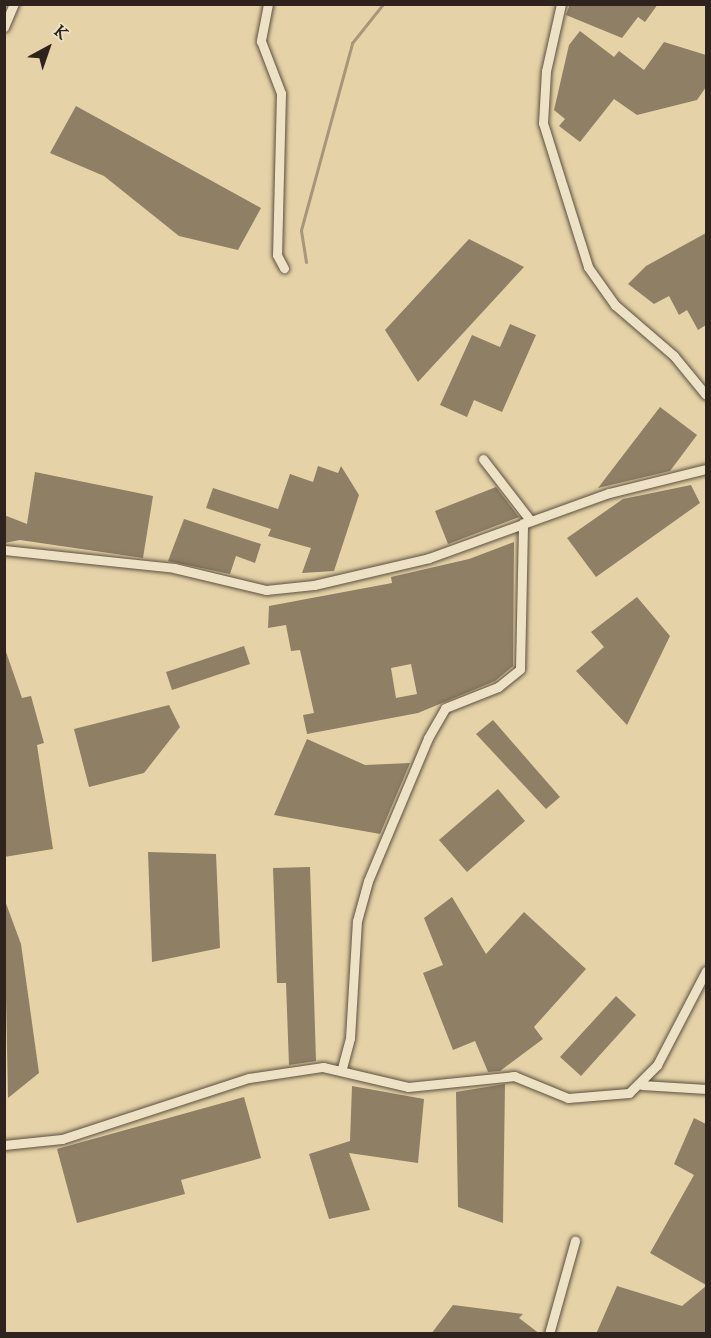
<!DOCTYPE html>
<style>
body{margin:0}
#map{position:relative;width:711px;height:1338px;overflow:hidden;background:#e5d3a7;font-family:"Sorts Mill Goudy",serif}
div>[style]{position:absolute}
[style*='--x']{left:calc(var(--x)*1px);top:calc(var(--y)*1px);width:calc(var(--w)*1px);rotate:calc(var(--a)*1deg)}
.stream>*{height:3px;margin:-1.5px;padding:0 1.5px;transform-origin:1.5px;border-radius:1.5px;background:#a79778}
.building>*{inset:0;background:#8e7f65}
.roads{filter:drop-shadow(0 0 2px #5c4f40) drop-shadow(0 0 2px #5c4f40)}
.street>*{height:9px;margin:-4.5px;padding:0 4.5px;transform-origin:4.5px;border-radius:4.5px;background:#eee2c6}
span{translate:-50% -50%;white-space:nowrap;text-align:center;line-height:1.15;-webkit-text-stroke:5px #eee2c6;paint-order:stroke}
.frame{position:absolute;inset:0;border:6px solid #2f231d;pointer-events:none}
.north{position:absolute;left:18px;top:18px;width:60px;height:60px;-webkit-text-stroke:4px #eee2c6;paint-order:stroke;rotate:40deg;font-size:16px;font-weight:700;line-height:24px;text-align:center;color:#2f231d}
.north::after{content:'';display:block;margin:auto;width:21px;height:27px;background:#2f231d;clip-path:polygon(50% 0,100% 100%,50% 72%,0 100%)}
</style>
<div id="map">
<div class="stream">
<div style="--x:306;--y:262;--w:32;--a:-99"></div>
<div style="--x:301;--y:230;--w:194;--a:-74.7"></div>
<div style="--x:352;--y:43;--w:50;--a:-51.5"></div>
</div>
<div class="building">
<div style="clip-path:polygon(570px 4px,658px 4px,645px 22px,638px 17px,622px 38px,566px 15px)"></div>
<div style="clip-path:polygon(580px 31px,614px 57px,619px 51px,644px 70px,664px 42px,706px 55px,706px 87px,697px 100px,637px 115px,614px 99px,580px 142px,559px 126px,565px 119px,554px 110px,569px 45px)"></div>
<div style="clip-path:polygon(76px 106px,261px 208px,238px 250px,179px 236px,104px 176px,50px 153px)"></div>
<div style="clip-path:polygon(706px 233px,706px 325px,698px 330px,687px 310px,679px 315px,669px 296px,654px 304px,628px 284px,646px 266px)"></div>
<div style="clip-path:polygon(469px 239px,524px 267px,418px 382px,385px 330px)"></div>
<div style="clip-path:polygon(510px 324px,536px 335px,502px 412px,474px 400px,467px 417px,440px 405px,472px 335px,500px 347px)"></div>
<div style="clip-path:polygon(660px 407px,697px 435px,670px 471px,598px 488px)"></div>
<div style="clip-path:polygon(318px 466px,338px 473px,341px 466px,359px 495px,334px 571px,302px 573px,311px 548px,268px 536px,271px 529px,206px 508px,213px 488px,278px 509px,290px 474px,313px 482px)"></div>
<div style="clip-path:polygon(35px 472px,153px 496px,143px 558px,20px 540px,4px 543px,4px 515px,27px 524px)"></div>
<div style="clip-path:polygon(691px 485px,700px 503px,596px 577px,567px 538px,623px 499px)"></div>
<div style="clip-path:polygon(496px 487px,519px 517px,448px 544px,435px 511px)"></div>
<div style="clip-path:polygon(184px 519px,261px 544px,255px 563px,236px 556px,230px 574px,168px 561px)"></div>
<div style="clip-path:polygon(evenodd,514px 542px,513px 666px,495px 681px,418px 713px,307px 734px,303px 715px,314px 713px,300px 650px,291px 651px,286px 625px,268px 628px,269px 606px,392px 583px,391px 577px,469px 559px,514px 542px,411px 664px,417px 694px,396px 698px,391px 668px,411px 664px)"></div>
<div style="clip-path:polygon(637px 597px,670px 636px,627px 725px,576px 671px,604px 647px,591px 632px)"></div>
<div style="clip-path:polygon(4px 646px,22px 698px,31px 696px,44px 743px,37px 745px,53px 849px,4px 857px)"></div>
<div style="clip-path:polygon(244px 646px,250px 664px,172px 690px,166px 672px)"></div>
<div style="clip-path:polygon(169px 705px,180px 727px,144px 773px,89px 787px,74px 729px)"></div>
<div style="clip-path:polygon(493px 720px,560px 797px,546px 809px,476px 734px)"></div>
<div style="clip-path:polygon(307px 739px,365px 765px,410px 763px,380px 834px,274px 815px)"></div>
<div style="clip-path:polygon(498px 789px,525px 821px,467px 872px,439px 840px)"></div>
<div style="clip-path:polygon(148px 852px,216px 854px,220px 948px,152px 962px)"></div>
<div style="clip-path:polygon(310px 867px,316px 1061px,289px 1065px,286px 983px,277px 983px,273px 868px)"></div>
<div style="clip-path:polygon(452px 897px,486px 954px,524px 912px,586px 969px,534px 1027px,543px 1039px,500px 1071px,488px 1072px,475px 1041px,453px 1050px,423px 973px,443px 965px,424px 918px)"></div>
<div style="clip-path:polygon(4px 898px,21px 944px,39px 1073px,8px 1098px)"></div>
<div style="clip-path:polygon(616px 996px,636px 1015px,581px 1076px,560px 1057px)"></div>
<div style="clip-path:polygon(505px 1084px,503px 1223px,458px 1207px,456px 1092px)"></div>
<div style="clip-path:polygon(352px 1086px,424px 1099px,418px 1163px,349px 1153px,370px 1210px,329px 1219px,309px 1154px,350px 1141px)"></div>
<div style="clip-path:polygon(244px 1097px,261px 1158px,181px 1180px,185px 1194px,77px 1223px,57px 1149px)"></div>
<div style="clip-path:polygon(694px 1118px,706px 1124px,706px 1285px,650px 1253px,694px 1175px,674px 1164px)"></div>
<div style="clip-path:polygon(617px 1286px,682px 1306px,706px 1286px,706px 1334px,596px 1334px)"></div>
<div style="clip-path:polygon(453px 1305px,523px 1314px,519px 1318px,540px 1334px,431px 1334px)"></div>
</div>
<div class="roads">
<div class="street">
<div style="--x:268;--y:4;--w:38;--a:101"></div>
<div style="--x:261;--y:41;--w:56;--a:69"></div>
<div style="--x:281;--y:93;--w:162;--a:91.4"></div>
<div style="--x:277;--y:255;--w:15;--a:62"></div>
<div style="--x:561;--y:4;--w:69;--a:102.6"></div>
<div style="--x:546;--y:71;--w:52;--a:93.3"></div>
<div style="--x:543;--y:123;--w:151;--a:72.6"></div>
<div style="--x:588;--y:267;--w:47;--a:54.6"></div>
<div style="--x:615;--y:305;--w:78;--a:40.8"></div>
<div style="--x:674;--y:356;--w:50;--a:50.6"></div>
<div style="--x:4;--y:27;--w:25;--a:-67"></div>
<div style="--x:483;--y:459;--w:77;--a:52.4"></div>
<div style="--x:4;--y:550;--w:171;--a:6"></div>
<div style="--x:174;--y:568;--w:95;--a:13.4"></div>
<div style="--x:266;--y:590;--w:48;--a:-5.9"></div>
<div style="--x:314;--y:585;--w:118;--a:-13.2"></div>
<div style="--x:429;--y:558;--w:191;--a:-19.9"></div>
<div style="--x:609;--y:493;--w:100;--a:-13.9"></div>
<div style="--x:342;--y:1068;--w:31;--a:-75"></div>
<div style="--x:350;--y:1038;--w:117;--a:-86.6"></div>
<div style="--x:357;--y:921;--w:41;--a:-74.6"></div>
<div style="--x:368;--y:881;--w:155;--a:-67.2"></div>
<div style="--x:428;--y:738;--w:34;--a:-60"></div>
<div style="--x:445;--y:708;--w:57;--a:-21.6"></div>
<div style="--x:498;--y:687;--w:28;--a:-39"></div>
<div style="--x:520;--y:669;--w:146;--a:-88.8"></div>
<div style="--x:642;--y:1085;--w:64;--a:3.6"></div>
<div style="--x:4;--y:1145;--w:58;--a:-5.9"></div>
<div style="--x:62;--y:1139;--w:197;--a:-18.1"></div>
<div style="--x:249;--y:1078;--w:75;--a:-8.5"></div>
<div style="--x:323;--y:1067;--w:87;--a:13.2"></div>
<div style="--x:408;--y:1087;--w:107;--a:-5.9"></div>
<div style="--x:514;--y:1076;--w:58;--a:22.2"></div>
<div style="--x:568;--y:1098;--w:61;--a:-4.7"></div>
<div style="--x:629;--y:1093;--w:40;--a:-45"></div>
<div style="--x:657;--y:1065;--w:106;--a:-62.5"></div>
<div style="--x:549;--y:1334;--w:97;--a:-74.4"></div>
</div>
</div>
<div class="frame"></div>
<div class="north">K</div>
</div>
